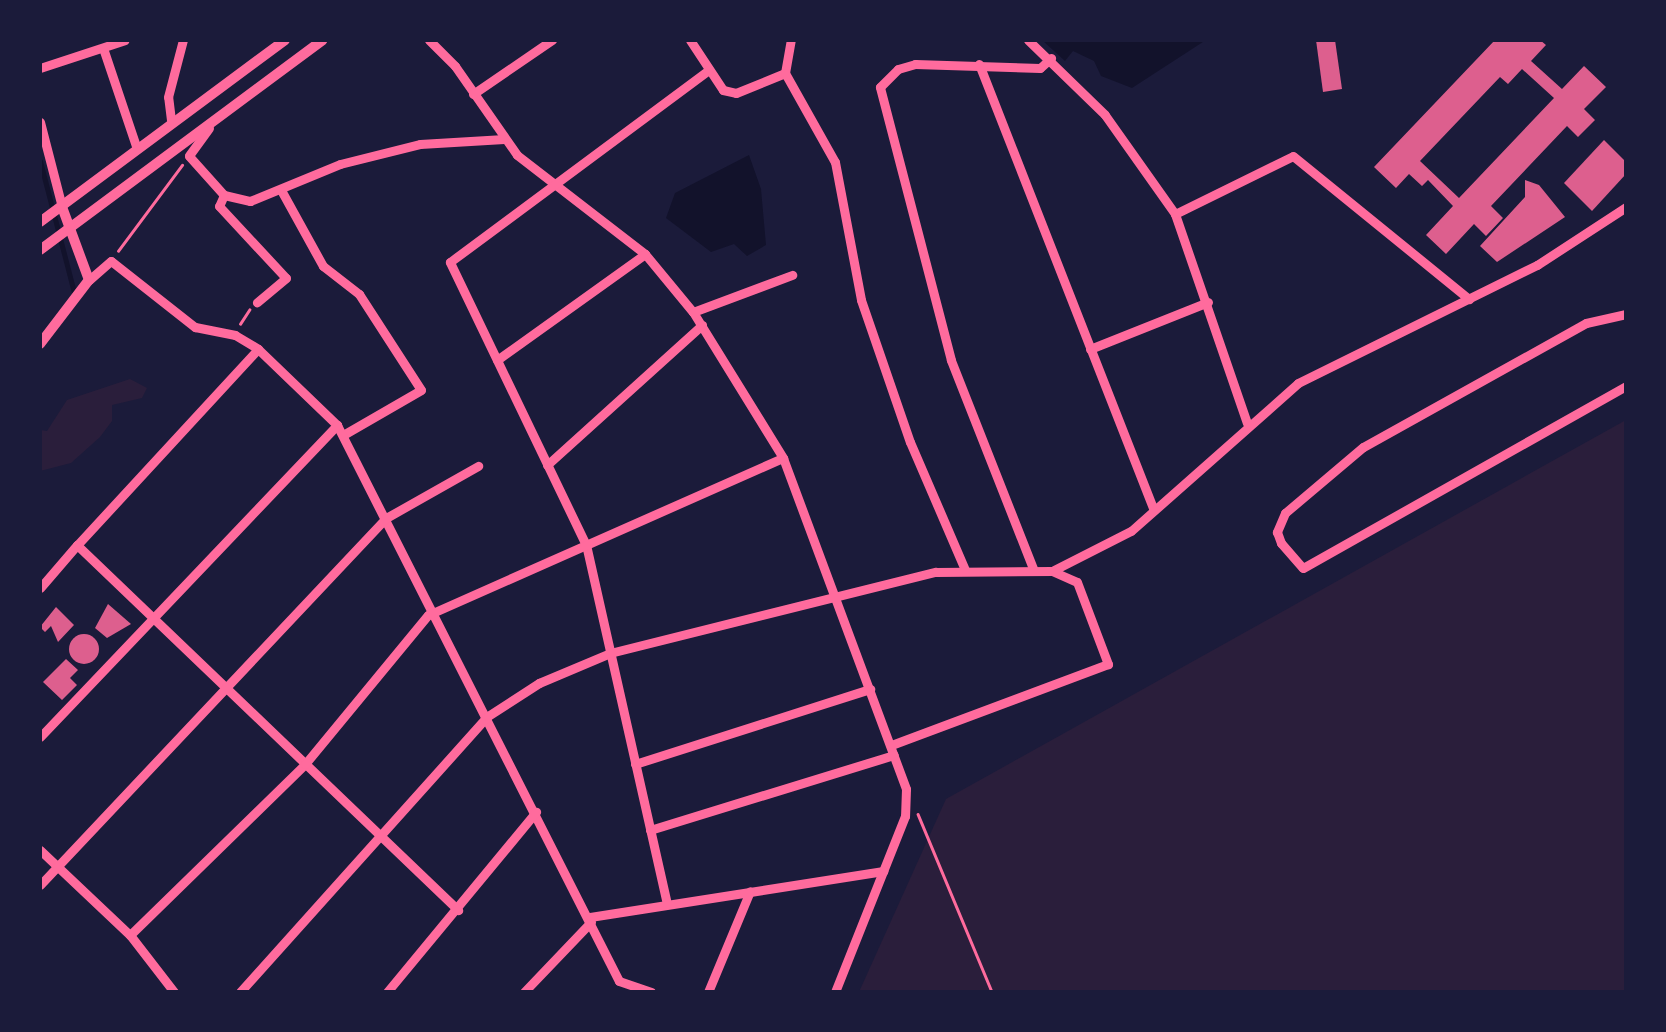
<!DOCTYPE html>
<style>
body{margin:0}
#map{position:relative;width:1666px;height:1032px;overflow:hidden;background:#1b1b3a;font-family:Figtree,sans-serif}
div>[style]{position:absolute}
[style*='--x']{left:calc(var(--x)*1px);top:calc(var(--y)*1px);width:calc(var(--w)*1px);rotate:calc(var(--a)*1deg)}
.green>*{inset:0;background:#2a1e3b}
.water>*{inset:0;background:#12122b}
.stream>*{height:5px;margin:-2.5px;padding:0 2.5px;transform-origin:2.5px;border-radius:2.5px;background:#12122b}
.building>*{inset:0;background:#dd5f8e}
.round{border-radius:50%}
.path>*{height:2.5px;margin:-1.25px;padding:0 1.25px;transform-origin:1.25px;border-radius:1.25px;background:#ff6b9d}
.minor>*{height:9px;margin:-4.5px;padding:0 4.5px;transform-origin:4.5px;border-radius:4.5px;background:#ff6b9d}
.tertiary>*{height:10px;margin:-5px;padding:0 5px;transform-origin:5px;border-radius:5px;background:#ff6b9d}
span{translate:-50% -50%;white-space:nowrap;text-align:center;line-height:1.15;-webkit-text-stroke:10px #1b1b3a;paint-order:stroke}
.frame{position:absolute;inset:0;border:42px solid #1b1b3a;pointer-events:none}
</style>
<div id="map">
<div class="green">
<div style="clip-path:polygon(130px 379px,147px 388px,142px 398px,112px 405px,112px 421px,100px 437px,71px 463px,40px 471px,40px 430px,47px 431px,67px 400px)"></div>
<div style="clip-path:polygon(1626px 420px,1626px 992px,859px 992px,946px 799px)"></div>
</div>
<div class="water">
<div style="clip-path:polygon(1042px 40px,1206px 40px,1132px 88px,1101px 76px,1094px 61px,1073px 51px,1065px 61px)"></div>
<div style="clip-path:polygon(749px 155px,761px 189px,766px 245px,747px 256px,734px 244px,711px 252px,666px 218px,675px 193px)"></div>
</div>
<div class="stream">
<div style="--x:40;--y:161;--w:135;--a:75.5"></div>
</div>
<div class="building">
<div style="clip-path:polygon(1316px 40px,1335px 40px,1342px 89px,1323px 92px)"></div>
<div style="clip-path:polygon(evenodd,1495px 40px,1540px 40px,1546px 45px,1531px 61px,1562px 89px,1584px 66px,1606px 87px,1584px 109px,1595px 120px,1578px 137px,1567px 126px,1491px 206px,1503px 218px,1486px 236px,1474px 224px,1446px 254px,1426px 235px,1453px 206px,1428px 180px,1422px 186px,1409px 174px,1396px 188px,1374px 167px,1495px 40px,1522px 69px,1554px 98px,1459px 198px,1420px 161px,1500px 77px,1508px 84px,1522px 69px)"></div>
<div style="clip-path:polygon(1604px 140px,1626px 162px,1626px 174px,1592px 211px,1564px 183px)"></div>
<div style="clip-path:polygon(1525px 180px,1539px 185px,1565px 217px,1497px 262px,1480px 246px,1525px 197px)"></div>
<div style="clip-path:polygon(108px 604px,131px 624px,107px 638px,95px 628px)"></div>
<div style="clip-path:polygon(56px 607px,74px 625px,58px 642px,51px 626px,45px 632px,40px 627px)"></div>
<div class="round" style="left:69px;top:634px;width:30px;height:30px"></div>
<div style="clip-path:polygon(66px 659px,78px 670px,70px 678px,77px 685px,62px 700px,43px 682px)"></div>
</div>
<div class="path">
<div style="--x:118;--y:251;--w:107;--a:-53.3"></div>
<div style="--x:240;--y:324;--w:17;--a:-57"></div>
<div style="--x:918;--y:814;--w:193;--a:67.4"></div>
</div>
<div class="minor">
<div style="--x:429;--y:40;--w:37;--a:45"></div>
<div style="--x:455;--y:66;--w:108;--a:55.1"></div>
<div style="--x:517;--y:155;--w:162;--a:37.7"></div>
<div style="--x:645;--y:254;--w:75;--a:50.4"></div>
<div style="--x:693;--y:312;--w:172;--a:58.3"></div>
<div style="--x:783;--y:458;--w:353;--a:69.6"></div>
<div style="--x:906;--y:789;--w:27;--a:92"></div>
<div style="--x:905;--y:816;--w:189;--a:111.7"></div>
<div style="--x:690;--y:40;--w:60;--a:56.6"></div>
<div style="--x:723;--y:90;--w:13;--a:13"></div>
<div style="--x:736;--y:93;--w:53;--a:-22.2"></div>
<div style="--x:785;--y:73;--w:34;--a:-80"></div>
<div style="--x:1028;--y:40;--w:107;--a:44.2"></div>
<div style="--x:1105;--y:115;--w:121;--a:54.7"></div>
<div style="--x:1175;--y:214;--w:221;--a:71"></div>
<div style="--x:103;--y:48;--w:103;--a:71.4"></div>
<div style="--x:979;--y:64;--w:477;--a:68.6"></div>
<div style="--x:40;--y:68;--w:89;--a:-18.2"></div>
<div style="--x:785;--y:73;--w:102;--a:60.7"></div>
<div style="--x:835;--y:162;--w:140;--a:79.3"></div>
<div style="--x:861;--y:300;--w:150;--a:71"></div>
<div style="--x:910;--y:442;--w:139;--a:66.7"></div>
<div style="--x:473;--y:94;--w:96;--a:-34.4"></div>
<div style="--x:171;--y:120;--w:23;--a:-97"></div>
<div style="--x:168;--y:97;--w:59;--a:-75.3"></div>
<div style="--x:40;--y:122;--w:88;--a:75.5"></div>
<div style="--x:209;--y:128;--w:34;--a:126"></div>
<div style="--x:189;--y:156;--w:52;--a:48.1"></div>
<div style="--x:224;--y:195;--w:27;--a:13"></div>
<div style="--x:250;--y:201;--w:97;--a:-22.3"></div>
<div style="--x:340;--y:164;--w:82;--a:-14"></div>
<div style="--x:420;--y:144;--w:84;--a:-3.4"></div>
<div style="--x:281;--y:190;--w:87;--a:61.1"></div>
<div style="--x:323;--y:266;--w:46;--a:37.9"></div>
<div style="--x:359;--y:294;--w:114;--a:57.1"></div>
<div style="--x:421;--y:390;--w:90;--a:150"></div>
<div style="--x:224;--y:195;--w:12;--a:114"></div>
<div style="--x:219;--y:206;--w:98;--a:47.1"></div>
<div style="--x:286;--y:278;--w:38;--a:140"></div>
<div style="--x:1175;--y:214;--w:131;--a:-26.2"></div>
<div style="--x:1293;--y:156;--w:227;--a:39.1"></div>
<div style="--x:89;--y:280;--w:29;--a:-41"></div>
<div style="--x:111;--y:261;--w:107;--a:38.2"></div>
<div style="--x:195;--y:327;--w:41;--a:11.3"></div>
<div style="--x:235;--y:335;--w:27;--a:31"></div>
<div style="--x:258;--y:349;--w:110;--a:43.9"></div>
<div style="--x:337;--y:425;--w:623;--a:63.11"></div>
<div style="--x:619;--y:981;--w:34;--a:19"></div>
<div style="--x:693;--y:312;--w:106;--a:-20.5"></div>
<div style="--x:1626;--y:314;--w:41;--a:167.3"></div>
<div style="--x:1586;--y:323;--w:255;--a:150.9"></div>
<div style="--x:1363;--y:447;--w:102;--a:139.8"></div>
<div style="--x:1285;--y:513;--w:21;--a:113"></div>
<div style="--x:1277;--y:532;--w:12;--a:70"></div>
<div style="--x:1281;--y:543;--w:33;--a:49"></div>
<div style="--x:1303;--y:568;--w:371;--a:-29.4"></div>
<div style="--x:258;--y:349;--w:267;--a:132.7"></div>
<div style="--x:77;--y:545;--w:528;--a:43.77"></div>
<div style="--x:1090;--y:349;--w:127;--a:-21.7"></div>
<div style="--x:497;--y:360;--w:182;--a:-35.6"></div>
<div style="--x:547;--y:465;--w:209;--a:-42.1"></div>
<div style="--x:1054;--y:570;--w:86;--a:-26.9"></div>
<div style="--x:1131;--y:531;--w:223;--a:-41.5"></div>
<div style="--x:1298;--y:383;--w:267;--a:-26.3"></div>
<div style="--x:1537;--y:265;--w:106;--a:-33.1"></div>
<div style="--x:1034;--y:571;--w:227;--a:-111.5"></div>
<div style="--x:951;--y:360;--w:282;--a:-104.6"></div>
<div style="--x:880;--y:87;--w:25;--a:-45"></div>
<div style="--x:898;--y:69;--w:18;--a:-16"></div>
<div style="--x:915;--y:64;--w:125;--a:1.8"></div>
<div style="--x:1040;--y:68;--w:15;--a:-42"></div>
<div style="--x:40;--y:588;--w:57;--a:-49.3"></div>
<div style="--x:40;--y:737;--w:431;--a:-46.4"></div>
<div style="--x:635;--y:764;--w:247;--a:-17.7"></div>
<div style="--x:650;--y:830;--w:255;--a:-17.1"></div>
<div style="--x:40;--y:850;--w:124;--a:43.4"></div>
<div style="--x:130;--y:935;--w:72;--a:52.3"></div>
<div style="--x:40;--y:885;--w:504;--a:-46.69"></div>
<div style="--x:386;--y:518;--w:106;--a:-29.5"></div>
<div style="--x:667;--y:904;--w:368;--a:-102.7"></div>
<div style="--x:586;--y:545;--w:314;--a:-115.7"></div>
<div style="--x:450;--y:262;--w:322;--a:-36.6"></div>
<div style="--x:590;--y:917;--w:297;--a:-8.9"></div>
<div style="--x:130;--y:935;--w:245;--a:-44.3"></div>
<div style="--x:305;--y:764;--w:193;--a:-50.5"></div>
<div style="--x:428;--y:615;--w:388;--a:-23.9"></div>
<div style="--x:240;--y:992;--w:371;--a:-48.1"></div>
<div style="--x:488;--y:716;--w:61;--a:-32.9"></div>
<div style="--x:539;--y:683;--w:77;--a:-22.9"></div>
<div style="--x:610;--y:653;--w:336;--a:-14"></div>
<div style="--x:936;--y:572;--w:116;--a:-0.5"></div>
<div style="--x:1052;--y:571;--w:27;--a:24"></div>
<div style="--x:1077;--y:582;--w:88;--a:69.3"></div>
<div style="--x:1108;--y:664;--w:232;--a:159.5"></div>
<div style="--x:387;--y:992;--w:234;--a:-50.4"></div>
<div style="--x:524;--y:992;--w:97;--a:-46.3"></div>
<div style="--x:708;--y:992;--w:109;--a:-67.4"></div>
</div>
<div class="tertiary">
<div style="--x:40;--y:222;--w:305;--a:-36.6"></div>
<div style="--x:40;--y:250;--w:352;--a:-36.6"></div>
<div style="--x:40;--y:344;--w:81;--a:-52.6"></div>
<div style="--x:89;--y:280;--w:78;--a:-110.3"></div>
</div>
<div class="frame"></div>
</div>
